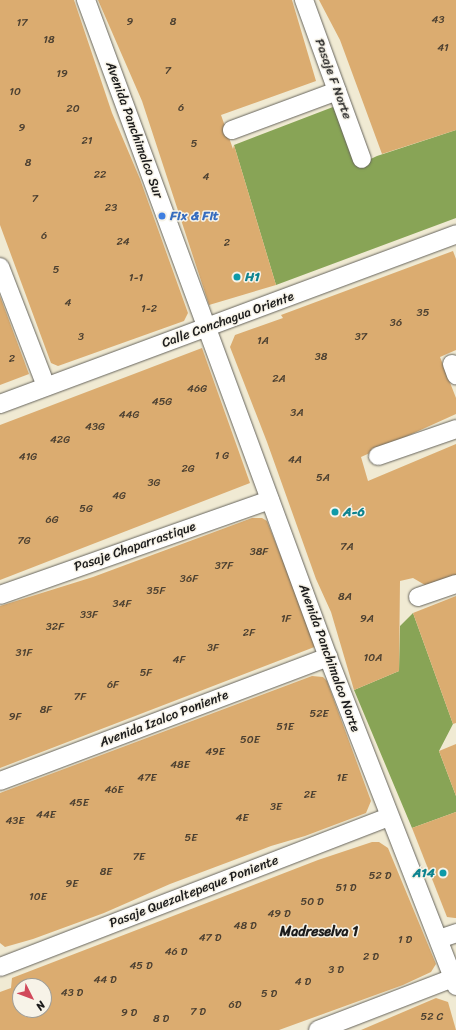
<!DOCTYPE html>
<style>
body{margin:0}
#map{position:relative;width:456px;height:1030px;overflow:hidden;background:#f0ead3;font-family:Sriracha,sans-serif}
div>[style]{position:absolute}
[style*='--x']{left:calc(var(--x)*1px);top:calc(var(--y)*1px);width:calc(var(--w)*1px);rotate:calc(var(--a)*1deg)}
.forest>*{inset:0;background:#88a456}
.building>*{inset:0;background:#dbac70}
.roads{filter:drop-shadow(0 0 1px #66645c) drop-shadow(0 0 1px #66645c)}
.minor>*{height:18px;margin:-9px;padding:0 9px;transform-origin:9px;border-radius:9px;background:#fff}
.dots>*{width:11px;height:11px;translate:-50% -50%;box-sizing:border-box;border:2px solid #f7f3e8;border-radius:50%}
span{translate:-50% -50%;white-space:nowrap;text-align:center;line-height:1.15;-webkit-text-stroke:3px #f7f3e8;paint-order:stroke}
.number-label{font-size:11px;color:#4c4031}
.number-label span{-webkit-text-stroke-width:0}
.street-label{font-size:13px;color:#1c1c1c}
.shop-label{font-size:13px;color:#366cbe;font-weight:700}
.left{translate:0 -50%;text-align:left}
.culture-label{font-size:13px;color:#0d838f;font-weight:700}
.right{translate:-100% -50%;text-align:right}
.neighbourhood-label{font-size:14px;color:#1c1c1c;font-weight:700}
.north{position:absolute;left:12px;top:978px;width:40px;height:40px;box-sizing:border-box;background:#f7f3e8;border:1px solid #9f9d96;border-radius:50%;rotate:132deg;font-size:11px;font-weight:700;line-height:16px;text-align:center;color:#1c1c1c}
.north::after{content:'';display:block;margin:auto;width:14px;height:18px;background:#d1495b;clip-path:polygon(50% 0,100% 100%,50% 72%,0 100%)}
</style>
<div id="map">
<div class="forest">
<div style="clip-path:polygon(333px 107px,358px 165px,377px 156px,456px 130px,456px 218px,276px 285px,234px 145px)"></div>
<div style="clip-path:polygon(413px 613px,453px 724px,439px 751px,456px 796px,456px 812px,412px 828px,354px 690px,399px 671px,400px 626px)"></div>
</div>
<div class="building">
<div style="clip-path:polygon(0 0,74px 0,112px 113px,140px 179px,188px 313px,184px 321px,58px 366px,51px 363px,0 225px)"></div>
<div style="clip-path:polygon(98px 0,292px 0,316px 81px,221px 115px,233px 149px,234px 145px,276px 285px,209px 305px,142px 101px)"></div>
<div style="clip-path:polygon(319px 0,456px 0,456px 130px,382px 154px,340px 40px)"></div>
<div style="clip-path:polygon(453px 251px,456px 259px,456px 350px,440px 357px,456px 398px,456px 414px,361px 457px,368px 481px,456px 444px,456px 576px,425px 585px,413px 578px,400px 581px,399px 671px,354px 690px,331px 612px,316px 579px,267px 442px,230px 347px,235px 335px,283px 318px,281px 315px)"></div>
<div style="clip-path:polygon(0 296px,29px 374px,0 385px)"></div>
<div style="clip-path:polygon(202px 348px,250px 483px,0 580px,0 425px)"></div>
<div style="clip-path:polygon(252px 518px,262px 518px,267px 521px,317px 646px,0 768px,0 606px,93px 577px)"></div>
<div style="clip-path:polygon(456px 596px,456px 723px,453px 724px,413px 613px)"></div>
<div style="clip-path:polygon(312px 676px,323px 677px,327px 681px,371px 801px,366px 813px,305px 836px,271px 846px,170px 884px,104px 913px,33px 939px,5px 947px,0 943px,0 793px)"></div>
<div style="clip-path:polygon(456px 744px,456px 796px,439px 751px)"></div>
<div style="clip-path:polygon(456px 812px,456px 918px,455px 918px,447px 917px,412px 828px)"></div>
<div style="clip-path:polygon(evenodd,372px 842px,379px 842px,388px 848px,436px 964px,431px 972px,403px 985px,279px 1030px,0 1030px,0 992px,11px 988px,12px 978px,318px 860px,372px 842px,20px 986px,44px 986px,44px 1010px,20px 1010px,20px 986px)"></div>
<div style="clip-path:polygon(436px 998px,448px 1002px,456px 1030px,361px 1030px)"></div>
</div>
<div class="roads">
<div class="minor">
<div style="--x:86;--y:0;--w:700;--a:69.78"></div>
<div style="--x:328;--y:657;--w:353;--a:68.7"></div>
<div style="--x:304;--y:0;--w:169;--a:70"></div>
<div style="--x:232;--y:130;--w:112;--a:-20.4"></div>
<div style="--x:0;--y:267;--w:128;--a:68.9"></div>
<div style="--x:452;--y:364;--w:12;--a:70"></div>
<div style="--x:0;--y:404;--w:487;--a:-20.4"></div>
<div style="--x:378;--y:456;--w:83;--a:-19.1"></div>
<div style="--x:0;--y:595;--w:286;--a:-19.4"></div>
<div style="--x:418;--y:597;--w:40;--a:-18.9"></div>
<div style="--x:0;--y:781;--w:351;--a:-20.7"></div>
<div style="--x:439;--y:939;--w:18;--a:-19"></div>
<div style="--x:0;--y:967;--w:417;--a:-21.1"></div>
<div style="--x:318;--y:1030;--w:145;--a:-21.1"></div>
</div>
</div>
<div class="dots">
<div style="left:162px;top:216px;background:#3f7fe0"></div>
<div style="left:237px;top:277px;background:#0f9aa8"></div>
<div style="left:335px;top:512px;background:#0f9aa8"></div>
<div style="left:443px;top:873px;background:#0f9aa8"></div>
</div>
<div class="number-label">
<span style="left:438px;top:20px">43</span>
<span style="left:130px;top:22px">9</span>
<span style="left:173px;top:22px">8</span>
<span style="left:22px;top:23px">17</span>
<span style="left:49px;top:40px">18</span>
<span style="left:443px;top:48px">41</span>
<span style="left:168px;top:71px">7</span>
<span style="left:62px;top:74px">19</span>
<span style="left:15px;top:92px">10</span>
<span style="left:181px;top:108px">6</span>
<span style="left:73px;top:109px">20</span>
<span style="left:22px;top:128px">9</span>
<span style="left:87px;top:141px">21</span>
<span style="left:194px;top:144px">5</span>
<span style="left:28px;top:163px">8</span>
<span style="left:100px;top:175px">22</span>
<span style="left:206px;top:177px">4</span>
<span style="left:35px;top:199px">7</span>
<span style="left:111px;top:208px">23</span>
<span style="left:44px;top:236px">6</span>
<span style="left:123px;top:242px">24</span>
<span style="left:227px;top:243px">2</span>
<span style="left:56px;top:270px">5</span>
<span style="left:136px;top:278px">1-1</span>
<span style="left:68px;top:303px">4</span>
<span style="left:149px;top:309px">1-2</span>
<span style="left:423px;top:313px">35</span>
<span style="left:396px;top:323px">36</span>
<span style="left:81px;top:337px">3</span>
<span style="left:361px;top:337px">37</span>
<span style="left:263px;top:341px">1A</span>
<span style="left:321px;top:357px">38</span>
<span style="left:12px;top:359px">2</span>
<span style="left:279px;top:379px">2A</span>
<span style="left:197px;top:389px">46G</span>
<span style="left:162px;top:402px">45G</span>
<span style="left:297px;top:413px">3A</span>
<span style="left:129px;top:415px">44G</span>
<span style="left:95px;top:427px">43G</span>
<span style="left:60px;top:440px">42G</span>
<span style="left:222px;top:456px">1 G</span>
<span style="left:28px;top:457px">41G</span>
<span style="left:295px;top:460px">4A</span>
<span style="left:188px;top:469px">2G</span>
<span style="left:323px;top:478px">5A</span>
<span style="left:154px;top:483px">3G</span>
<span style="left:119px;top:496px">4G</span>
<span style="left:86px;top:509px">5G</span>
<span style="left:52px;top:520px">6G</span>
<span style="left:24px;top:541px">7G</span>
<span style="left:347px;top:547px">7A</span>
<span style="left:259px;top:552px">38F</span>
<span style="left:224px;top:566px">37F</span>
<span style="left:189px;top:579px">36F</span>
<span style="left:156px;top:591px">35F</span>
<span style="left:345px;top:597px">8A</span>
<span style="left:122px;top:604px">34F</span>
<span style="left:89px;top:615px">33F</span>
<span style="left:286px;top:619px">1F</span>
<span style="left:367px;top:619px">9A</span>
<span style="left:55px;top:627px">32F</span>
<span style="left:249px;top:633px">2F</span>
<span style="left:213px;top:648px">3F</span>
<span style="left:24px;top:653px">31F</span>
<span style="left:373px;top:658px">10A</span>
<span style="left:179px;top:660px">4F</span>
<span style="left:146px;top:673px">5F</span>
<span style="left:113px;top:685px">6F</span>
<span style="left:80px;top:697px">7F</span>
<span style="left:46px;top:710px">8F</span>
<span style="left:319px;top:714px">52E</span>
<span style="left:15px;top:717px">9F</span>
<span style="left:285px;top:727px">51E</span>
<span style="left:250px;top:740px">50E</span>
<span style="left:215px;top:752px">49E</span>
<span style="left:180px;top:765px">48E</span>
<span style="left:147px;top:778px">47E</span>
<span style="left:342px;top:778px">1E</span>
<span style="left:114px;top:790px">46E</span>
<span style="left:310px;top:795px">2E</span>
<span style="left:79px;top:803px">45E</span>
<span style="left:276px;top:807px">3E</span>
<span style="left:46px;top:815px">44E</span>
<span style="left:242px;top:818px">4E</span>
<span style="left:15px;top:821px">43E</span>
<span style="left:191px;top:838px">5E</span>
<span style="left:139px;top:857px">7E</span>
<span style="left:106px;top:872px">8E</span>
<span style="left:380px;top:876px">52 D</span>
<span style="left:72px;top:884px">9E</span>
<span style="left:346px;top:888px">51 D</span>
<span style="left:38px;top:897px">10E</span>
<span style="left:312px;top:902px">50 D</span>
<span style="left:279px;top:914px">49 D</span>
<span style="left:245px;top:926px">48 D</span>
<span style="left:210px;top:938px">47 D</span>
<span style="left:405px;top:940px">1 D</span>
<span style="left:176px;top:952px">46 D</span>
<span style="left:371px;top:957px">2 D</span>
<span style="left:141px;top:966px">45 D</span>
<span style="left:336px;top:970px">3 D</span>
<span style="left:105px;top:980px">44 D</span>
<span style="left:303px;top:982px">4 D</span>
<span style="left:72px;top:993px">43 D</span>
<span style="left:269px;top:994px">5 D</span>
<span style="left:235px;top:1005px">6D</span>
<span style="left:198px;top:1012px">7 D</span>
<span style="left:129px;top:1013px">9 D</span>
<span style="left:432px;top:1017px">52 C</span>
<span style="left:161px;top:1019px">8 D</span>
</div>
<div class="street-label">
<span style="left:333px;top:79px;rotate:70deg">Pasaje F Norte</span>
<span style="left:134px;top:130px;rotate:70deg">Avenida Panchimalco Sur</span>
<span style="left:228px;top:320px;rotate:-20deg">Calle Conchagua Oriente</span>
<span style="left:135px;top:547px;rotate:-19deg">Pasaje Chaparrastique</span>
<span style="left:329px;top:658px;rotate:70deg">Avenida Panchimalco Norte</span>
<span style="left:164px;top:719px;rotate:-21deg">Avenida Izalco Poniente</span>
<span style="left:194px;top:892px;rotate:-21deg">Pasaje Quezaltepeque Poniente</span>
</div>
<div class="shop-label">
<span class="left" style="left:170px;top:216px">Fix &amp; Fit</span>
</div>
<div class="culture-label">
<span class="left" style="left:245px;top:277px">H1</span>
<span class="left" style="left:343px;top:512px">A-6</span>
<span class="right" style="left:435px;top:873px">A14</span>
</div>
<div class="neighbourhood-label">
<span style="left:319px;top:932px">Madreselva 1</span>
</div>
<div class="north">N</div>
</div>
